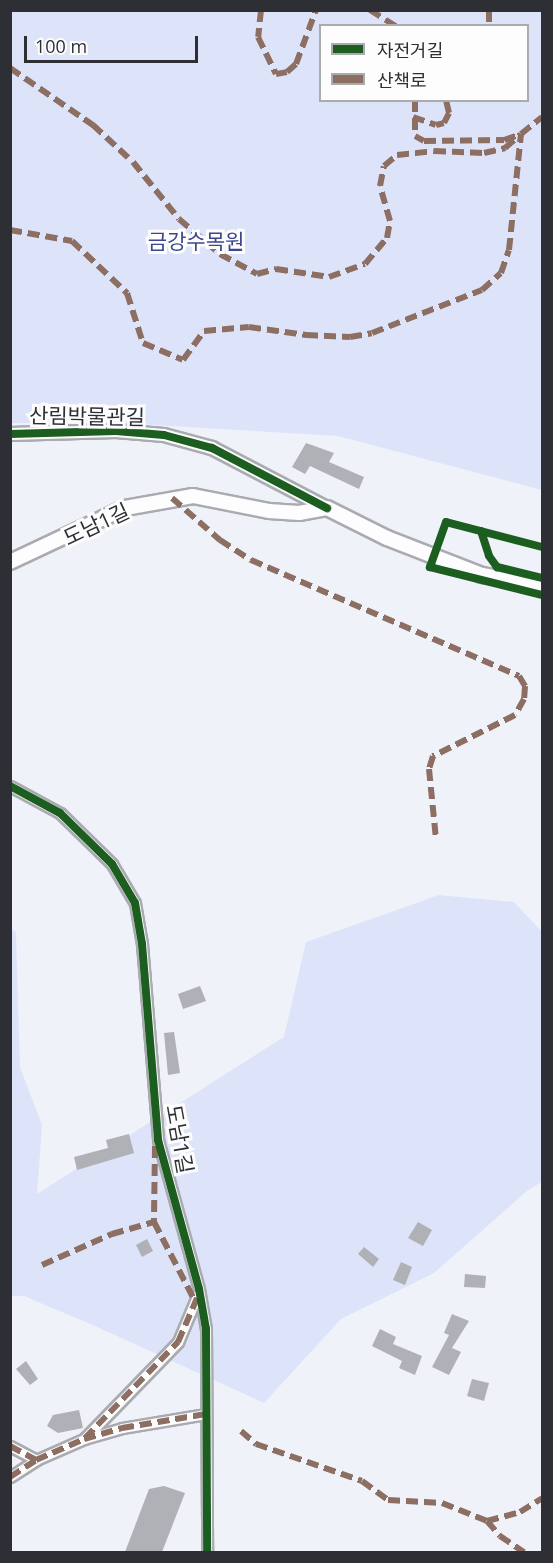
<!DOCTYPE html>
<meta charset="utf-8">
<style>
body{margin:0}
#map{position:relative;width:553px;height:1563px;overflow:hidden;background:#f0f2f9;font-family:"Open Sans","Noto Sans KR",sans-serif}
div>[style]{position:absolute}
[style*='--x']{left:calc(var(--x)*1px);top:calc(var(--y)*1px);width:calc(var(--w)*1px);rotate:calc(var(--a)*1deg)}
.green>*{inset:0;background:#dde4fa}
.building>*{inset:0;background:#afb1b6}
.roads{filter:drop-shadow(2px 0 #aaabb1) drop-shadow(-2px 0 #aaabb1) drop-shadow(0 2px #aaabb1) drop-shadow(0 -2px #aaabb1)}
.minor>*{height:9px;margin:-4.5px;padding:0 4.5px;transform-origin:4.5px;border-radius:4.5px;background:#fdfdfe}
.tertiary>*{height:12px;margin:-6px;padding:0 6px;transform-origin:6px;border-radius:6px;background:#fdfdfe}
.secondary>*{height:14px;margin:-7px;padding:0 7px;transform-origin:7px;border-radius:7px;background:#fdfdfe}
.quiet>*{height:6px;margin-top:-3px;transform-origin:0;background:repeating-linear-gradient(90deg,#8d6e63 0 12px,transparent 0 18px)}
.cycleway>*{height:8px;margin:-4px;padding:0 4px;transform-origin:4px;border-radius:4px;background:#1b5e20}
span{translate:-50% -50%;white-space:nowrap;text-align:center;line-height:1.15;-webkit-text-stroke:6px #fdfdfd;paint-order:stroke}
.park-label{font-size:21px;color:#3d488c}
.street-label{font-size:21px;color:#2e2f34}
.frame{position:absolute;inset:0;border:12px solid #2e2f34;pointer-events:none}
.legend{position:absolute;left:319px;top:24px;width:210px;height:78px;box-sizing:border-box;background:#fdfdfd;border:2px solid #aaabad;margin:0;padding:8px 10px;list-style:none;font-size:18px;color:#2e2f34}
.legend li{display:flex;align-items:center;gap:12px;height:30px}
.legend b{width:30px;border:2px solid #aaabad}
.scale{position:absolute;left:24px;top:36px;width:174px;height:27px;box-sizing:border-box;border:3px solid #2e2f34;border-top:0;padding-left:8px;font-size:18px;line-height:21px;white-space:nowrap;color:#2e2f34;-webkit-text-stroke:4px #fdfdfd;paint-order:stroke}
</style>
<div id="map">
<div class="green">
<div style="clip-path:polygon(evenodd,11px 10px,542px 11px,542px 490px,338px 436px,120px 423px,11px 423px,11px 10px,320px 26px,528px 26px,528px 100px,320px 100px,320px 26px)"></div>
<div style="clip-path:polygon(439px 895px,514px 902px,542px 932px,542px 1182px,528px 1190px,434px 1273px,341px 1319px,264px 1403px,95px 1326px,24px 1296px,11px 1296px,10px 928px,16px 932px,20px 1067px,42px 1125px,37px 1194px,284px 1037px,306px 942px)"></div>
</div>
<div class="building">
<div style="clip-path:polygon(306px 443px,334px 453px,329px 462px,364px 477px,359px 489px,310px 466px,305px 474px,292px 467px)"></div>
<div style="clip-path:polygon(200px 986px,206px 1001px,183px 1009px,178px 994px)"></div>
<div style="clip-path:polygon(174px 1032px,180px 1073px,168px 1075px,164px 1033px)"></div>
<div style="clip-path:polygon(129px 1134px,134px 1153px,77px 1170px,74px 1157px,108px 1148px,106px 1140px)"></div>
<div style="clip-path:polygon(418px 1222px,432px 1230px,423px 1246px,408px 1238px)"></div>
<div style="clip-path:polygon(147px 1239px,153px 1251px,142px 1257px,136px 1245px)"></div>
<div style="clip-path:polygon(364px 1247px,379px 1259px,373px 1267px,358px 1254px)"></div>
<div style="clip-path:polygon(401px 1262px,412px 1267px,405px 1285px,393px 1280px)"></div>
<div style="clip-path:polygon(465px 1274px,486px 1276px,485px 1288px,464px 1287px)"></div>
<div style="clip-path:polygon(452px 1314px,469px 1321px,452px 1348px,461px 1352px,449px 1375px,432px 1367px,449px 1335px,444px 1333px)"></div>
<div style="clip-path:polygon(380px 1329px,396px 1337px,393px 1344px,422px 1356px,415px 1375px,399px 1368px,402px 1361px,372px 1346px)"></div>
<div style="clip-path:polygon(26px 1361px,38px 1379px,30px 1385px,16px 1369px)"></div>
<div style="clip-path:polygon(472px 1379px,489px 1383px,484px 1401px,467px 1396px)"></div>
<div style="clip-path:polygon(79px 1410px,83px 1428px,58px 1433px,47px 1426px,53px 1415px)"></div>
<div style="clip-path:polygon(164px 1486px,185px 1493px,162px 1552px,125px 1552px,149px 1489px)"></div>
</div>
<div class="roads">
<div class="minor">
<div style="--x:10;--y:786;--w:57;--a:28.4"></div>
<div style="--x:60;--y:813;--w:73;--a:44.4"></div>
<div style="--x:112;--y:864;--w:45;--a:59.5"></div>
<div style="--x:135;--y:903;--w:42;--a:80.3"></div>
<div style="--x:142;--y:944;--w:197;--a:85.3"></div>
<div style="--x:158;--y:1140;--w:155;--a:74.6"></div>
<div style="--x:199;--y:1289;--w:41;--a:80.1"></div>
<div style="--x:206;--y:1329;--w:223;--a:89.7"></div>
<div style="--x:84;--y:1439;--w:135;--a:-45.9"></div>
<div style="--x:178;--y:1342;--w:52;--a:-67.4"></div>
<div style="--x:10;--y:1446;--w:30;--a:28"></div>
<div style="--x:10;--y:1477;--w:31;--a:-33"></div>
<div style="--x:36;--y:1460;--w:52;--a:-23.6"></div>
<div style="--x:84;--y:1439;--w:40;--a:-16"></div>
<div style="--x:122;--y:1428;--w:85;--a:-9.5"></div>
</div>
<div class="tertiary">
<div style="--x:10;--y:434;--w:106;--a:-1.6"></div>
<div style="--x:116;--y:431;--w:48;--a:4.8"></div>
<div style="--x:164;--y:435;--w:50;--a:15.2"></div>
<div style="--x:212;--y:448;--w:130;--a:27.6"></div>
</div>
<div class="secondary">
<div style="--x:10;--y:562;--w:127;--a:-25.2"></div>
<div style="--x:125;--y:508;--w:69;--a:-10"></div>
<div style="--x:193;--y:496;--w:77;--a:11.2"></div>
<div style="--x:269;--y:511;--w:30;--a:4"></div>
<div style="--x:299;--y:513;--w:28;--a:-10"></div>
<div style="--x:327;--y:508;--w:67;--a:26.6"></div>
<div style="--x:387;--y:538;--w:102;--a:21.3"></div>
<div style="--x:482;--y:575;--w:61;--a:9.5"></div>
</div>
</div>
<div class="quiet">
<div style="--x:261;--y:10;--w:27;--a:96"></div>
<div style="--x:258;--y:37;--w:41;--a:64.1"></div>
<div style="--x:276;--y:74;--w:11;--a:-10"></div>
<div style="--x:287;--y:72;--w:12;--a:-42"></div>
<div style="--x:296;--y:64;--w:58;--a:-69.7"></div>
<div style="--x:370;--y:10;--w:31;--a:32"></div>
<div style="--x:489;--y:10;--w:16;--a:90"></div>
<div style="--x:10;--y:68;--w:101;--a:34.5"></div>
<div style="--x:93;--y:125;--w:54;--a:42.8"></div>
<div style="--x:133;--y:162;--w:73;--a:51.1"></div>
<div style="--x:179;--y:219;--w:54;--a:40.5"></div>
<div style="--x:220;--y:254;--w:42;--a:28.4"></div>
<div style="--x:257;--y:274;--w:20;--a:-15"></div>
<div style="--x:276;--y:269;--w:54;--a:8.6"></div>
<div style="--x:329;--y:277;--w:38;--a:-20"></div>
<div style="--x:365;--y:264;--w:34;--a:-50"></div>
<div style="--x:387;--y:238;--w:17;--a:-80"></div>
<div style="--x:390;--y:221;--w:36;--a:-106"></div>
<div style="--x:380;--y:186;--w:20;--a:-79"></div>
<div style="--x:384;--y:166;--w:17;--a:-40"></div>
<div style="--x:397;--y:155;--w:37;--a:-6"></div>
<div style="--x:434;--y:151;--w:50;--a:2.3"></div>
<div style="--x:484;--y:153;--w:22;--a:-13"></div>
<div style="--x:505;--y:148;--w:21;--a:-41"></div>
<div style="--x:415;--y:100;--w:36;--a:90"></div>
<div style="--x:415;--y:136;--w:10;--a:29"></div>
<div style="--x:424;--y:141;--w:80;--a:-0.7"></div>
<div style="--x:504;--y:140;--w:18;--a:-19"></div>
<div style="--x:521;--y:134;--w:27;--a:-39"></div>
<div style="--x:413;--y:117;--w:24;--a:19"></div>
<div style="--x:436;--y:125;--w:8;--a:-14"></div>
<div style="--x:444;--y:123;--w:11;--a:-63"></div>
<div style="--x:449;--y:113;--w:13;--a:-103"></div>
<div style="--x:10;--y:230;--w:63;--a:10.1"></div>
<div style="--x:72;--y:241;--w:76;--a:43.4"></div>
<div style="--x:127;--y:293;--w:52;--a:72.3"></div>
<div style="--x:143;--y:343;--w:43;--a:23"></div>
<div style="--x:183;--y:360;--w:36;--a:-54"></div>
<div style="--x:204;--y:331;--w:45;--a:-5.1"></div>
<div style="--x:249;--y:327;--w:58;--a:8"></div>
<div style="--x:306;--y:335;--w:44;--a:2.6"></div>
<div style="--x:350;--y:337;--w:22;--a:-10"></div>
<div style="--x:372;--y:333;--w:118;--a:-21.4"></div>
<div style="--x:482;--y:290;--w:25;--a:-42"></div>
<div style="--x:501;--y:273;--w:24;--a:-71"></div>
<div style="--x:509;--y:250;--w:117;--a:-84.1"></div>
<div style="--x:172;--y:498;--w:64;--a:41.2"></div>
<div style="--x:220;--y:540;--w:37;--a:33"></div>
<div style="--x:251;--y:560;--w:292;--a:23.4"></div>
<div style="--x:519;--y:676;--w:12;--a:59"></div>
<div style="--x:525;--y:686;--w:13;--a:94"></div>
<div style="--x:524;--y:699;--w:18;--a:119"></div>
<div style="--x:515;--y:715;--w:92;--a:153.4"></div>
<div style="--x:433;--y:756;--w:14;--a:107"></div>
<div style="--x:429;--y:769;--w:70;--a:84.3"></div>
<div style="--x:155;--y:1146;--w:76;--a:90.8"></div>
<div style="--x:154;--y:1222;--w:91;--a:62.6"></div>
<div style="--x:42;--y:1265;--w:77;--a:-23.9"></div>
<div style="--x:112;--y:1234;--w:44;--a:-15.9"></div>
<div style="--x:241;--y:1431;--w:20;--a:41"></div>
<div style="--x:256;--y:1444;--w:112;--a:19.2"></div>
<div style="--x:362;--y:1481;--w:32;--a:36"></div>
<div style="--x:388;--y:1500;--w:54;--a:3.2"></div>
<div style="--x:442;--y:1503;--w:48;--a:21.8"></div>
<div style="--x:487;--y:1521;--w:34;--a:-15"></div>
<div style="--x:520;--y:1512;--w:26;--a:-32"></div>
<div style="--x:85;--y:1438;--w:134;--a:-45.9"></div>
<div style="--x:178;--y:1342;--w:48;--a:-66.6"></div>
<div style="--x:10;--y:1446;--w:30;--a:28"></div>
<div style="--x:10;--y:1477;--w:31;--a:-33"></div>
<div style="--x:36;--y:1460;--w:52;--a:-23.6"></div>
<div style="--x:84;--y:1439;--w:40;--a:-16"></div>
<div style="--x:122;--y:1428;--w:85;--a:-9.5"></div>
<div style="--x:487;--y:1521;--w:20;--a:49"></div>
<div style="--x:500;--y:1536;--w:29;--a:34"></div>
</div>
<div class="cycleway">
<div style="--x:10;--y:434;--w:106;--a:-1.6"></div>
<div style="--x:116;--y:431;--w:48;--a:4.8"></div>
<div style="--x:164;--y:435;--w:50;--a:15.2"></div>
<div style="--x:212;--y:448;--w:130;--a:27.6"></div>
<div style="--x:481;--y:531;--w:26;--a:72"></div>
<div style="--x:489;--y:556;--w:14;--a:54"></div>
<div style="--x:497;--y:567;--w:46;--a:13.7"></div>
<div style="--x:542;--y:547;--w:99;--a:-165.4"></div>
<div style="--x:446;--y:522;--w:48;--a:109.6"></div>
<div style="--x:430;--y:567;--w:115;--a:14"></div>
<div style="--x:10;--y:786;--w:57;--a:28.4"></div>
<div style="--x:60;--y:813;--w:73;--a:44.4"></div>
<div style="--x:112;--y:864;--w:45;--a:59.5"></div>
<div style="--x:135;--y:903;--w:42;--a:80.3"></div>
<div style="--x:142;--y:944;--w:197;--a:85.3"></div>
<div style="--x:158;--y:1140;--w:155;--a:74.6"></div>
<div style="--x:199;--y:1289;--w:41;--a:80.1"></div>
<div style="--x:206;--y:1329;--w:223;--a:89.7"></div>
</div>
<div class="park-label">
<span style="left:196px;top:241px">금강수목원</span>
</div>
<div class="street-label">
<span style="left:87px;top:416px;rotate:1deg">산림박물관길</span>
<span style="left:96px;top:524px;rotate:-25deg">도남1길</span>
<span style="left:180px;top:1139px;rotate:80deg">도남1길</span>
</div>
<div class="frame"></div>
<ul class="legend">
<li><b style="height:8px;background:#1b5e20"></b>자전거길</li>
<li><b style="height:8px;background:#8d6e63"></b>산책로</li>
</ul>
<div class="scale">100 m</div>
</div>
